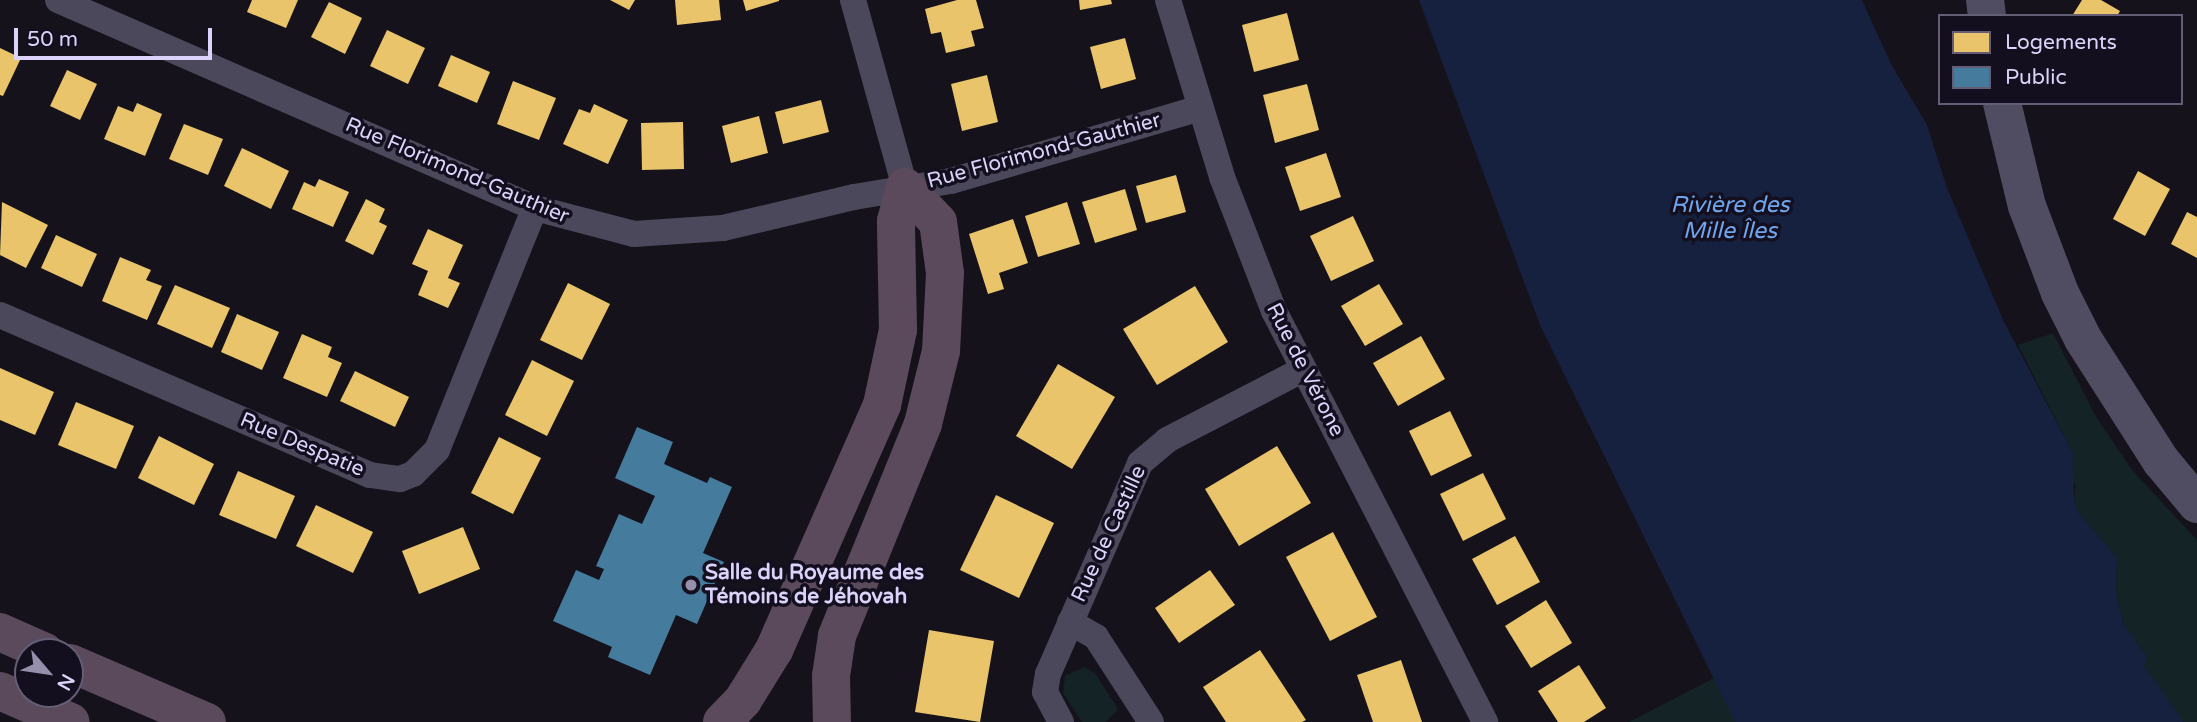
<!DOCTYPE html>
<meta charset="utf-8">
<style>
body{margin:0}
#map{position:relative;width:2197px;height:722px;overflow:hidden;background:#15121c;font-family:"Varela Round",sans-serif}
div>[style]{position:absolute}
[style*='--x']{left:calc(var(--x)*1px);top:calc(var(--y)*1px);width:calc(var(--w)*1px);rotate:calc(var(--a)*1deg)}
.green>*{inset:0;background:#132326}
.water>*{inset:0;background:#15213f}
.homes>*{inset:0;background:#e9c46a}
.public>*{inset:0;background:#457b9d}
.minor>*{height:26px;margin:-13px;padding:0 13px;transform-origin:13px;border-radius:13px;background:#4b485b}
.secondary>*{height:38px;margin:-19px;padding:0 19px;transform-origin:19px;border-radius:19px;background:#504c62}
.motorway>*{height:38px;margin:-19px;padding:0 19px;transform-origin:19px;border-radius:19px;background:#5b4a5b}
.dots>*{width:19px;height:19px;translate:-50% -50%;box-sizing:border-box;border:4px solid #140f1f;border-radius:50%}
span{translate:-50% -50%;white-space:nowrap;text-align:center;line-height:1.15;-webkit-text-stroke:7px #140f1f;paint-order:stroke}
.street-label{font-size:21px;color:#dbd3f9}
.poi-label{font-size:21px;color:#dbd3f9;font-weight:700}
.left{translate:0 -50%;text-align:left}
.water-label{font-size:23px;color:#6ea5ec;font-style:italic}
.legend{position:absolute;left:1938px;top:14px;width:245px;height:91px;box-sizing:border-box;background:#140f1f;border:2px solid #645d76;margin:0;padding:9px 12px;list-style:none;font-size:21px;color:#dbd3f9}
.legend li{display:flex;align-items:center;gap:14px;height:35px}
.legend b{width:35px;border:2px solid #645d76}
.north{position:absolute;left:14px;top:638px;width:70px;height:70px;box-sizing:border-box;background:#140f1f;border:2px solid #645d76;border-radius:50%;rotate:119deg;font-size:19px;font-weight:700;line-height:28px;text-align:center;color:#dbd3f9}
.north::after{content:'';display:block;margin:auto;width:24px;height:32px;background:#968fac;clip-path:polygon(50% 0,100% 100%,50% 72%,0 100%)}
.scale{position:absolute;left:14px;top:28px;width:198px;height:32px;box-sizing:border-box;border:4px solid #dbd3f9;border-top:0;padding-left:9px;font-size:21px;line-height:24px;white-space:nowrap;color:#dbd3f9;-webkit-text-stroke:5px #140f1f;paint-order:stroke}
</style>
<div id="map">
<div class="green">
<div style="clip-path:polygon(2053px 333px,2095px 415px,2132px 470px,2197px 540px,2197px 722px,2184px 722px,2173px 711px,2143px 666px,2147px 657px,2123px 623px,2116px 592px,2117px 558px,2078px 512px,2074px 498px,2076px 485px,2071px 479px,2073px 453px,2018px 345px)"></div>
<div style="clip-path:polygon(1084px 667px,1095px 673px,1118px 709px,1106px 722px,1082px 722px,1063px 693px,1065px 676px)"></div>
<div style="clip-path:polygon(1716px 677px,1735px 722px,1629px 722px)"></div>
</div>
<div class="water">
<div style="clip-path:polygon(1419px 0,1862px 0,1891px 64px,1927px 125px,1947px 188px,2004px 322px,2073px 453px,2074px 498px,2078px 512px,2117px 558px,2116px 592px,2123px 623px,2147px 657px,2144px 666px,2184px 722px,1735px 722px,1540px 325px)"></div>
</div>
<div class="homes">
<div style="clip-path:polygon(252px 0,298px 0,286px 28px,247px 12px)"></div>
<div style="clip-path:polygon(610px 0,635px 0,629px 10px)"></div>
<div style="clip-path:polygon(675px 0,719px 0,721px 20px,677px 25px)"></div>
<div style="clip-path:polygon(743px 0,779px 0,779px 1px,746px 11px)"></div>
<div style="clip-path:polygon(957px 0,976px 0,984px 28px,971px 31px,975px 46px,946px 53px,941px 32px,931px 34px,925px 9px)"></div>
<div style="clip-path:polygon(1079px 0,1111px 0,1112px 4px,1080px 10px)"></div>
<div style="clip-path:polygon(2082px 0,2101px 0,2120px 11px,2117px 16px,2072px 16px)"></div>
<div style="clip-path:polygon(329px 2px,362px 18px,345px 54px,311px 37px)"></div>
<div style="clip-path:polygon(1287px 13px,1299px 60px,1254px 72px,1242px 25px)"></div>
<div style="clip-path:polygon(387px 30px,425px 48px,408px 84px,370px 66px)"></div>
<div style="clip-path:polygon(1125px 38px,1136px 79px,1101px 89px,1090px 47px)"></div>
<div style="clip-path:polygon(0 48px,21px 58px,3px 96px,0 95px)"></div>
<div style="clip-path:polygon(451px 55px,490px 72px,477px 103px,438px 86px)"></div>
<div style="clip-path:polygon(67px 70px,97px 84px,80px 120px,50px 106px)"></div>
<div style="clip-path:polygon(987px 75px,998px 122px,962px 131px,951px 84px)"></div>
<div style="clip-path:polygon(513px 81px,556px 98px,539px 140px,497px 124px)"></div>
<div style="clip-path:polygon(1307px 84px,1319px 130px,1275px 143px,1263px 95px)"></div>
<div style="clip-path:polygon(821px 100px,829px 132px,783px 144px,775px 112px)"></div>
<div style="clip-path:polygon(137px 103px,162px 114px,145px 156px,104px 139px,118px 106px,133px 112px)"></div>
<div style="clip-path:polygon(594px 104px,628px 120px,608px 164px,563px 144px,579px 109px,590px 113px)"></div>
<div style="clip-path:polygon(759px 116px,768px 153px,731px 163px,722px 126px)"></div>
<div style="clip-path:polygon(683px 122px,684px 169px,642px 170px,641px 123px)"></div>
<div style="clip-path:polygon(184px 124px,223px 139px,208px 175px,169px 159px)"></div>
<div style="clip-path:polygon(242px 148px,289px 171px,271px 209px,224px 186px)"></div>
<div style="clip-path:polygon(1326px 153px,1341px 197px,1300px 211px,1285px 167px)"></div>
<div style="clip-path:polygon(2138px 171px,2170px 189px,2145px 236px,2113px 219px)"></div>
<div style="clip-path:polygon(1176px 175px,1186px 212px,1146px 223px,1136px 186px)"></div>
<div style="clip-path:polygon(319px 179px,349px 192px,333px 227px,292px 209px,304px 182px,315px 187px)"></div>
<div style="clip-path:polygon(1125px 189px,1137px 230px,1095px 243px,1082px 202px)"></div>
<div style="clip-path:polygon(366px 199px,385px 209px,379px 222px,387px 226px,373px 255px,345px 241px)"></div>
<div style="clip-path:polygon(2px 202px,48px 225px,26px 268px,0 255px)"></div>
<div style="clip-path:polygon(1067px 202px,1080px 244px,1038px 257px,1025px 216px)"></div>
<div style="clip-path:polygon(2187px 212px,2197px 217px,2197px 258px,2171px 244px)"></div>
<div style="clip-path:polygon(1353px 216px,1374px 261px,1331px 281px,1310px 236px)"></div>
<div style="clip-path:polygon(1013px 219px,1028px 263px,999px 273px,1004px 289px,988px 294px,969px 234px)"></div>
<div style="clip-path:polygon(428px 229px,463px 245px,448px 278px,460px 283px,448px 308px,418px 295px,428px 271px,412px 264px)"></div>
<div style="clip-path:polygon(56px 235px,97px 254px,82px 287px,41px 268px)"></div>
<div style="clip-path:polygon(120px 257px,151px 270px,146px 280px,162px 286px,147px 320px,102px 301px)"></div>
<div style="clip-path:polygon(568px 283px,610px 304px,582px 360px,540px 340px)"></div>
<div style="clip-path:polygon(1379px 284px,1403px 324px,1365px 346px,1341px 306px)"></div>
<div style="clip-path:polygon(175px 285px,230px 308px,212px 348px,157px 324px)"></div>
<div style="clip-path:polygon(1195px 286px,1228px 342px,1157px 385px,1123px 329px)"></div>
<div style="clip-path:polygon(237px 314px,279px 332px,262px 370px,221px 352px)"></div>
<div style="clip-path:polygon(302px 334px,332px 347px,328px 357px,342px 363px,327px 397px,283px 378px)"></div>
<div style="clip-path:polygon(1421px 336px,1445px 379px,1398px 406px,1373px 363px)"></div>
<div style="clip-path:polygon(532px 360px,574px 381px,547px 436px,505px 415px)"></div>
<div style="clip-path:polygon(1058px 364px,1115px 397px,1072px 469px,1016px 436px)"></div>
<div style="clip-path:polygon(0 368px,54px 392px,35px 435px,0 420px)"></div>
<div style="clip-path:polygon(355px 371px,409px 397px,395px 427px,340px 401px)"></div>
<div style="clip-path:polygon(76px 402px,134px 426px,116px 469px,58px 445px)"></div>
<div style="clip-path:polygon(1450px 411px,1472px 456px,1431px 476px,1409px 431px)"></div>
<div style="clip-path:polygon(159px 436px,214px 464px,194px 505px,138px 478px)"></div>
<div style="clip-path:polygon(499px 437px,541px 458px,513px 514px,471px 493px)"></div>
<div style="clip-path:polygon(1277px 446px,1311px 503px,1239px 546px,1205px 489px)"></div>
<div style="clip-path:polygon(238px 471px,295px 496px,276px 539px,219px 515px)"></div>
<div style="clip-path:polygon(1483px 473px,1506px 519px,1463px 541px,1440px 494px)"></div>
<div style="clip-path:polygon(996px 495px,1054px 523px,1019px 598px,960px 570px)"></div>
<div style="clip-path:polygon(316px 505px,373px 532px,353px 573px,296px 546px)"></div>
<div style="clip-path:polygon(463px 527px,480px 569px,419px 594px,402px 551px)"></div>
<div style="clip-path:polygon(1333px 532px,1377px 617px,1330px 641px,1286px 557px)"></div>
<div style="clip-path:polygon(1515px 536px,1540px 582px,1497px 605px,1472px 559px)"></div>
<div style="clip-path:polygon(1210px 570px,1235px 605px,1179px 643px,1155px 608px)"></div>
<div style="clip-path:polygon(1546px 600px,1572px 643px,1531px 668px,1505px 626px)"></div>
<div style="clip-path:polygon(929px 630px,994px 641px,980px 722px,915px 712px)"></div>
<div style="clip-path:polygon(1260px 650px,1306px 720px,1302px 722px,1226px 722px,1203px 687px)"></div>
<div style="clip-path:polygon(1401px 660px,1422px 722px,1373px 722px,1357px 675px)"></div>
<div style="clip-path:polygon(1579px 665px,1606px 708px,1584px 722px,1558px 722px,1538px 691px)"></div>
</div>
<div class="public">
<div style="clip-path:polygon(637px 427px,673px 442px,664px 464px,707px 483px,710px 477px,732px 487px,703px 553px,724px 562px,697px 624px,676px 615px,650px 675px,608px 657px,612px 647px,553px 621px,576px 570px,599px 580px,604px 569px,596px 566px,619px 514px,642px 524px,655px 496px,615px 478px)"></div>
</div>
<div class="minor">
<div style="--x:58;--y:0;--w:520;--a:23.56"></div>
<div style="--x:535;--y:208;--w:102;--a:14.7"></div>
<div style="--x:634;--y:234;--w:89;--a:-3.9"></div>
<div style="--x:723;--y:228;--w:135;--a:-13.3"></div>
<div style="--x:854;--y:197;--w:98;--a:-9.4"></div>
<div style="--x:951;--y:181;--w:259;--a:-16.3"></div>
<div style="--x:853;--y:0;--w:194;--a:74.5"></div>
<div style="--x:1168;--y:0;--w:185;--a:73"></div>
<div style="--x:1222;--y:177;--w:144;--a:68.8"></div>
<div style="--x:1274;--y:311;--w:462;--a:62.8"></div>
<div style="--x:0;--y:315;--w:403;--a:23.4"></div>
<div style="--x:370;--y:475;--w:30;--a:8"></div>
<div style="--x:400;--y:479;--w:14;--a:-21"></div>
<div style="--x:413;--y:474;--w:34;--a:-45"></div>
<div style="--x:437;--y:450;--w:261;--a:-68"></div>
<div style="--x:1070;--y:622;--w:30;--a:30"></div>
<div style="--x:1096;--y:637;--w:101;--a:57.1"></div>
<div style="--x:1061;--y:722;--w:34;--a:-118"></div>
<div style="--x:1045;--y:692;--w:18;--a:-81"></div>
<div style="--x:1048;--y:674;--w:230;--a:-66.4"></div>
<div style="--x:1140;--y:463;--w:35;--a:-40"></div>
<div style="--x:1167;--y:440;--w:152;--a:-27.4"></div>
</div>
<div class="secondary">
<div style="--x:1985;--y:0;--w:16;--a:83"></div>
<div style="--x:2002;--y:103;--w:106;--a:76.4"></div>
<div style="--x:2027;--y:206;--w:93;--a:69.2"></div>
<div style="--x:2060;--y:293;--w:51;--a:63.4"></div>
<div style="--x:2083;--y:339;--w:145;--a:57.4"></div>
<div style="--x:2161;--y:461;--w:56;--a:50.1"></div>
</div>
<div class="motorway">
<div style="--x:0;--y:632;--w:49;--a:24"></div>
<div style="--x:70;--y:663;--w:149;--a:23.3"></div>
<div style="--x:0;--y:691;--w:77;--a:23.6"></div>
<div style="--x:722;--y:722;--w:30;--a:-46"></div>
<div style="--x:743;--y:700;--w:59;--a:-58.2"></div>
<div style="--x:774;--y:650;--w:268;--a:-66.2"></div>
<div style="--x:882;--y:405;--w:77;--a:-78"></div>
<div style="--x:898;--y:330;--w:109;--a:-91.1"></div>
<div style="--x:896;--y:221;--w:35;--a:-75"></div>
<div style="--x:905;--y:187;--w:48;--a:46.7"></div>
<div style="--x:938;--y:222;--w:51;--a:82.2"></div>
<div style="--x:945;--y:273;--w:78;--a:92.9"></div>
<div style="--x:941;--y:351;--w:75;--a:103.9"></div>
<div style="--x:923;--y:424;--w:229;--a:112.1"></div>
<div style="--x:837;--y:636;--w:40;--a:98.5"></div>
<div style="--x:831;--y:676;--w:46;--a:88.8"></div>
</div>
<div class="dots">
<div style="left:691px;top:585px;background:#968fac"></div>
</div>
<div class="street-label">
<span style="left:1044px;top:151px;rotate:-15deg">Rue Florimond-Gauthier</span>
<span style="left:457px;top:171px;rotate:23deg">Rue Florimond-Gauthier</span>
<span style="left:1305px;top:370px;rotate:63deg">Rue de Vérone</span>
<span style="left:302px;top:445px;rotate:23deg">Rue Despatie</span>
<span style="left:1109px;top:534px;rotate:-65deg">Rue de Castille</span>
</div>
<div class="poi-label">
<span class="left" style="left:705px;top:585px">Salle du Royaume des<br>Témoins de Jéhovah</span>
</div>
<div class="water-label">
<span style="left:1730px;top:218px">Rivière des<br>Mille Îles</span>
</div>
<ul class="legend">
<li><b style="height:19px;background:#e9c46a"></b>Logements</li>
<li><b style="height:19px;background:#457b9d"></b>Public</li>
</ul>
<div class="north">N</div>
<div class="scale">50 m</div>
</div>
